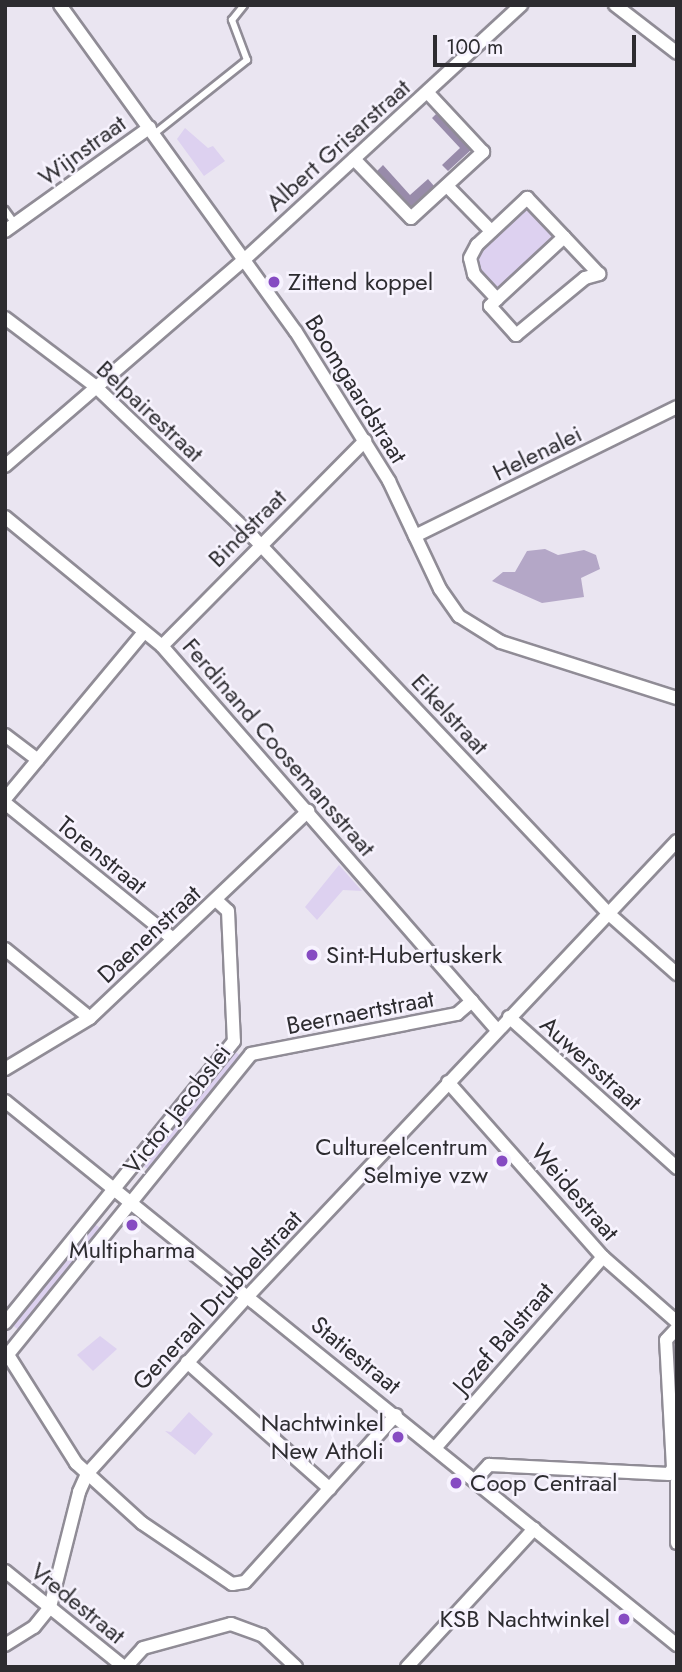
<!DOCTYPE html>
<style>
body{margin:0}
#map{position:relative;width:682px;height:1672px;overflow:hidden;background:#eae5f1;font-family:Jost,sans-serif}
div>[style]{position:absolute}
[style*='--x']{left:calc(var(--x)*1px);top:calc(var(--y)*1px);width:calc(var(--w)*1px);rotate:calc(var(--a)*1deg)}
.green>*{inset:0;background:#ddd1f0}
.forest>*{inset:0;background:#b4a7c7}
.water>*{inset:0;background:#988baa}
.roads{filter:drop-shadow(2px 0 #908c96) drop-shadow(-2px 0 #908c96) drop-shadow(0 2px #908c96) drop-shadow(0 -2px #908c96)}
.lane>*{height:6px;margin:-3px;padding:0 3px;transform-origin:3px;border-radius:3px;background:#fff}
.street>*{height:12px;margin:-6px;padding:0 6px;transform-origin:6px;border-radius:6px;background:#fff}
.dots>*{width:19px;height:19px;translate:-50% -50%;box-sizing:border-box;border:4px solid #f7f3fe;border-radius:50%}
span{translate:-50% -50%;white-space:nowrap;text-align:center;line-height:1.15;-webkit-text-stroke:5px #f7f3fe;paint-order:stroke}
.street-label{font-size:24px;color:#2d2c30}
.poi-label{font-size:24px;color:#2d2c30}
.left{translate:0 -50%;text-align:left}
.right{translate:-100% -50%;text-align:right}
.frame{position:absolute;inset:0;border:7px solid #2d2c30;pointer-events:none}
.scale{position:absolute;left:433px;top:35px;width:203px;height:32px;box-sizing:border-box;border:4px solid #2d2c30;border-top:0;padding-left:9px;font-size:21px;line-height:24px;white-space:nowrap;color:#2d2c30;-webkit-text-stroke:5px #f7f3fe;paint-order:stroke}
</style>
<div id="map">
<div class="green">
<div style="clip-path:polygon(185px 128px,208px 148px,213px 146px,225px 161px,204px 176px,177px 139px)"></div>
<div style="clip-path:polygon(526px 202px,559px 236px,499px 295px,481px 277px,476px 254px)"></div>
<div style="clip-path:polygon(339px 865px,362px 891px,343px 890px,317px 920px,305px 907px)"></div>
<div style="clip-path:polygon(233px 1050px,243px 1058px,150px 1171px,140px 1163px)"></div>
<div style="clip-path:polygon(93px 1223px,102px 1229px,20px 1331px,11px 1324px)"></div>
<div style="clip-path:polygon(100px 1336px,117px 1349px,93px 1371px,77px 1355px)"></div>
<div style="clip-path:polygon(189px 1412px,213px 1434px,195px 1455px,165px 1431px,171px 1432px)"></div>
</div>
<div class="forest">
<div style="clip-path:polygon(545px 549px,558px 555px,584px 550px,596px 555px,600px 569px,581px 578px,584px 597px,542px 603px,492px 581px,503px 572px,515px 572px,527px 551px)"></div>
</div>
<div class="water">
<div style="clip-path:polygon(438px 112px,472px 149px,448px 171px,442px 165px,460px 148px,432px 118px)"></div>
<div style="clip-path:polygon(383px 165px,410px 195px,428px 179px,434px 186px,411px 207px,377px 171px)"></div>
</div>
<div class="roads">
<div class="lane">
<div style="--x:154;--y:134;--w:119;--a:-38.5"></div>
<div style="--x:247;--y:60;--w:43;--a:-110.6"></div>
<div style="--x:232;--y:20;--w:19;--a:-51"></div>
<div style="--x:5;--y:210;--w:17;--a:54"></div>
</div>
<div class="street">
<div style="--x:60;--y:5;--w:403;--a:54.2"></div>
<div style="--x:296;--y:332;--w:176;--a:58"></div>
<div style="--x:389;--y:481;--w:119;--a:64.7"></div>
<div style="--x:440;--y:589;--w:33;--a:55"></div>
<div style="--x:459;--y:616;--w:49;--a:31.8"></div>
<div style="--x:501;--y:642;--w:185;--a:17.7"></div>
<div style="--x:615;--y:5;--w:78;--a:37.7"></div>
<div style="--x:354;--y:159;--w:82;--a:46"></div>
<div style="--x:411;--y:218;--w:98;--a:-42.5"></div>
<div style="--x:483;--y:152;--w:82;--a:-133"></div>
<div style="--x:447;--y:186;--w:63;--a:45.6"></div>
<div style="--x:527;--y:198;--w:54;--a:46.5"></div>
<div style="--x:564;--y:237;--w:91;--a:137.2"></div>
<div style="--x:497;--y:299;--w:34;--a:-133"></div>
<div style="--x:474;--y:274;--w:16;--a:-104"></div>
<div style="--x:470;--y:258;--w:15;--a:-62"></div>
<div style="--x:477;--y:245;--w:69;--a:-43.2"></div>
<div style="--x:5;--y:231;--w:178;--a:-35.6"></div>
<div style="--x:497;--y:299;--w:10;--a:135"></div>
<div style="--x:490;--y:306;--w:39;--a:48"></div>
<div style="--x:516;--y:335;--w:89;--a:-39.6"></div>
<div style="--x:585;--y:278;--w:15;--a:-16"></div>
<div style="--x:599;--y:274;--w:51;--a:-133.4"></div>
<div style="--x:5;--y:318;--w:113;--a:37.1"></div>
<div style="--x:95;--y:386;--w:219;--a:43.7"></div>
<div style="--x:253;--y:537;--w:519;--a:46.64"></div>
<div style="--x:609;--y:914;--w:91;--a:41.4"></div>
<div style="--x:5;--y:466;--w:318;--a:-40.8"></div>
<div style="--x:246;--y:258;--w:374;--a:-42.6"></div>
<div style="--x:5;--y:517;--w:203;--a:39.4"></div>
<div style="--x:162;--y:646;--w:510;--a:48.9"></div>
<div style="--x:415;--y:536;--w:292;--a:-26.2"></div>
<div style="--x:162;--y:646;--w:289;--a:-45.3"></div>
<div style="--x:5;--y:735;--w:41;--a:37.1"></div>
<div style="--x:5;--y:799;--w:217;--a:-50.2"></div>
<div style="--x:5;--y:803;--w:216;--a:39"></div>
<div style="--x:216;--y:900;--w:16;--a:43"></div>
<div style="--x:228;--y:911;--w:130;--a:87.4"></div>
<div style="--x:5;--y:949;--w:109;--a:39.1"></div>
<div style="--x:509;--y:1017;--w:226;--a:41.9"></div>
<div style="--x:251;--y:1054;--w:210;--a:-11"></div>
<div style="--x:457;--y:1014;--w:20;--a:-41"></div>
<div style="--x:5;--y:1069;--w:99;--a:-31"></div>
<div style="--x:90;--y:1018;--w:301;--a:-43.5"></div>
<div style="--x:448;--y:1082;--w:234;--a:48.5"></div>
<div style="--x:603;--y:1257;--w:98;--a:41.3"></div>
<div style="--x:5;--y:1101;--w:865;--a:38.99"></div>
<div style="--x:5;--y:1323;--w:363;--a:-50.9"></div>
<div style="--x:8;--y:1355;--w:128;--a:57.8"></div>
<div style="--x:76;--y:1463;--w:89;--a:42.3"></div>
<div style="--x:142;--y:1523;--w:109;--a:34.1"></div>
<div style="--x:232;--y:1584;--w:13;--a:-9"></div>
<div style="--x:245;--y:1582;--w:225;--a:-47.9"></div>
<div style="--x:5;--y:1358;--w:391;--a:-51"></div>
<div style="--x:187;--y:1362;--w:191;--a:41.6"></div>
<div style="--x:436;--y:1447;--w:253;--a:-48.7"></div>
<div style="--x:475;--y:1480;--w:21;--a:-47"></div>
<div style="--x:489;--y:1465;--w:180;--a:2.9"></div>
<div style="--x:669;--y:1474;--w:7;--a:-56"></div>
<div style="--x:673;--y:1468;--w:128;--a:-93.1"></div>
<div style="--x:666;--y:1340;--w:16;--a:-47"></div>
<div style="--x:677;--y:1481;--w:62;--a:90"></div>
<div style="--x:5;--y:1571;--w:153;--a:38.9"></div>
<div style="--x:5;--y:1645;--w:34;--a:-32"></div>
<div style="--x:34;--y:1627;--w:26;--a:-51"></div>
<div style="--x:50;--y:1607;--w:119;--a:-75.8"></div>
<div style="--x:79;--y:1492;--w:20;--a:-66"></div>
<div style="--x:87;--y:1474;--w:241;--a:-47.9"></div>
<div style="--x:249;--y:1295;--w:624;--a:-46.69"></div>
<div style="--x:126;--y:1667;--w:25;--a:-48"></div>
<div style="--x:143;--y:1648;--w:91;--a:-15.3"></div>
<div style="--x:231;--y:1624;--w:33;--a:20"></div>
<div style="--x:262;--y:1635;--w:47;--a:43.3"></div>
<div style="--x:407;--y:1667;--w:188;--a:-47.4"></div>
</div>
</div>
<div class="dots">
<div style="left:274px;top:282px;background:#864bc2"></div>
<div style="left:312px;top:955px;background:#864bc2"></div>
<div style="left:502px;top:1161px;background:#864bc2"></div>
<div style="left:132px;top:1225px;background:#864bc2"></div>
<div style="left:398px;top:1437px;background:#864bc2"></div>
<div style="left:456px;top:1483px;background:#864bc2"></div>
<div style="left:624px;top:1619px;background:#864bc2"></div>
</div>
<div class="street-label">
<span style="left:338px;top:145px;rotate:-42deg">Albert Grisarstraat</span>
<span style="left:82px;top:150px;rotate:-36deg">Wijnstraat</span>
<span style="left:356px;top:389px;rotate:58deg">Boomgaardstraat</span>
<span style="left:150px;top:411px;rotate:43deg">Belpairestraat</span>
<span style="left:537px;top:453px;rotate:-26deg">Helenalei</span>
<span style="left:247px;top:528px;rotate:-45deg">Bindstraat</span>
<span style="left:450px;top:714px;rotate:47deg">Eikelstraat</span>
<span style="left:279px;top:747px;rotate:49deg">Ferdinand Coosemansstraat</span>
<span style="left:102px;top:855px;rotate:39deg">Torenstraat</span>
<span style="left:149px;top:934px;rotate:-43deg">Daenenstraat</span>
<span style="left:360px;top:1012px;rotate:-11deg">Beernaertstraat</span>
<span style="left:591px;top:1063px;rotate:42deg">Auwersstraat</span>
<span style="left:177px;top:1109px;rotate:-52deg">Victor Jacobslei</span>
<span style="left:575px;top:1192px;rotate:49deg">Weidestraat</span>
<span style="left:217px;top:1300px;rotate:-47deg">Generaal Drubbelstraat</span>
<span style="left:503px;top:1338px;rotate:-49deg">Jozef Balstraat</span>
<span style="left:356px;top:1355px;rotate:39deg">Statiestraat</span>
<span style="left:78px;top:1603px;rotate:39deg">Vredestraat</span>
</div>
<div class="poi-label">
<span class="left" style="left:288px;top:282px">Zittend koppel</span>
<span class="left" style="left:326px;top:955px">Sint-Hubertuskerk</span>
<span class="right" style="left:488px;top:1161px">Cultureelcentrum<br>Selmiye vzw</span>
<span style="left:132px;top:1250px">Multipharma</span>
<span class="right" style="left:384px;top:1437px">Nachtwinkel<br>New Atholi</span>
<span class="left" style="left:470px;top:1483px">Coop Centraal</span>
<span class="right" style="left:610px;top:1619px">KSB Nachtwinkel</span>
</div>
<div class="frame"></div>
<div class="scale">100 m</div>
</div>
